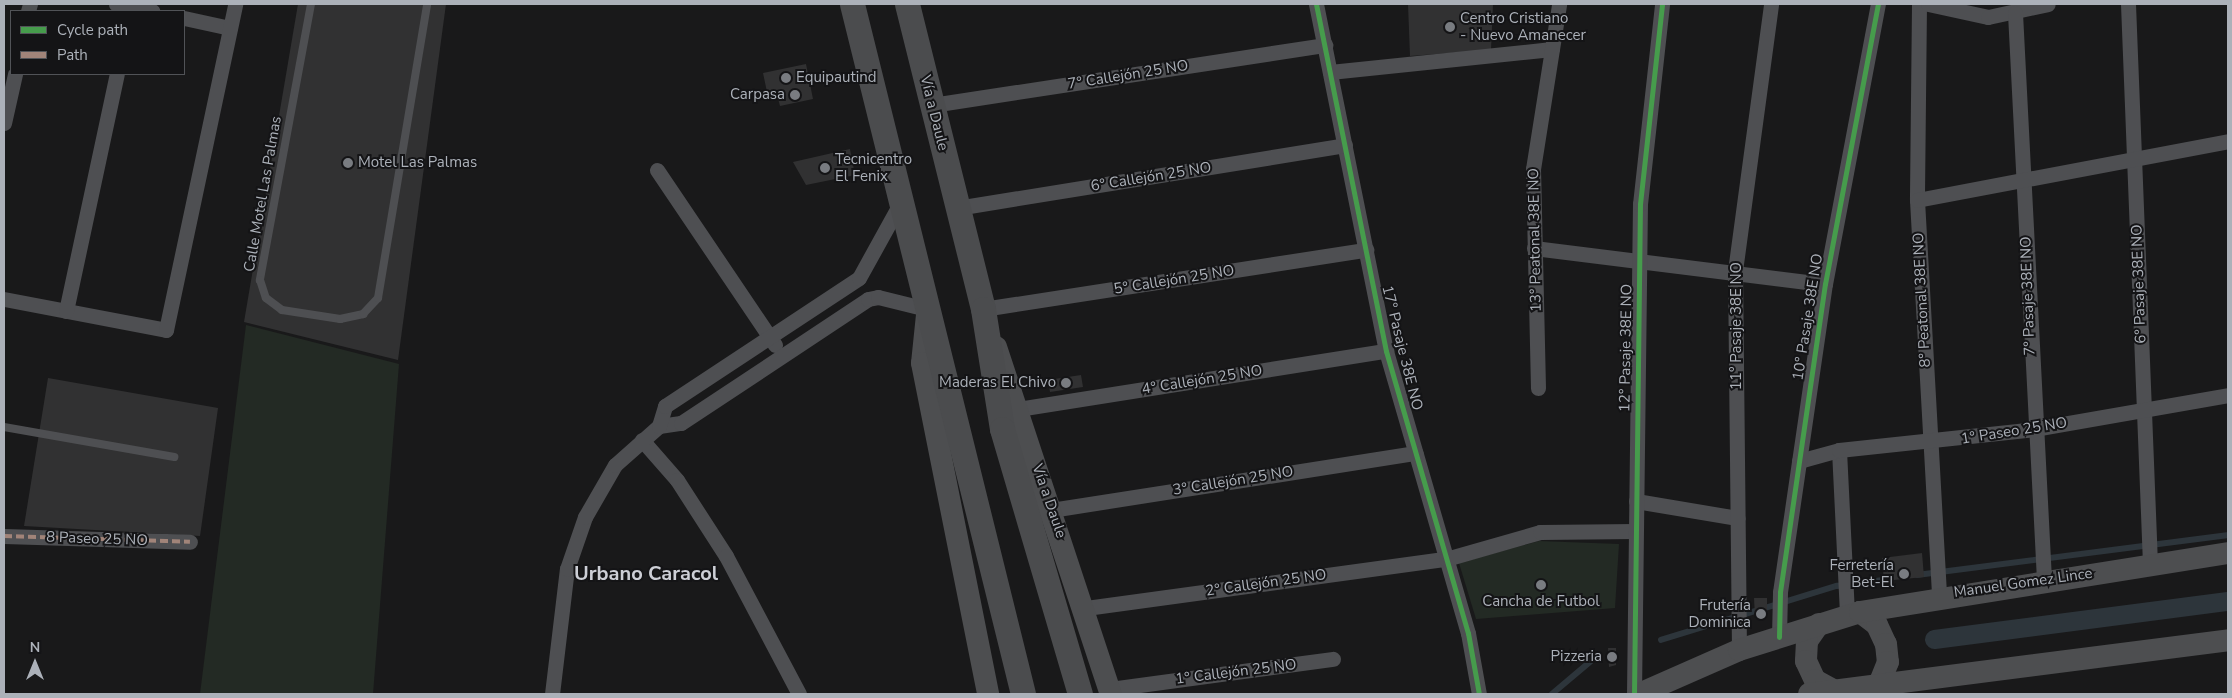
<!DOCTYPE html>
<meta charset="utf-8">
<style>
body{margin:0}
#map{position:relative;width:2232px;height:698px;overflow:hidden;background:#19191a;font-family:"Nunito Sans",sans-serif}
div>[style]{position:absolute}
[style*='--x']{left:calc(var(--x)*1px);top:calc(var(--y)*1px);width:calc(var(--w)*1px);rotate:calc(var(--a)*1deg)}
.green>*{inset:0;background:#232a24}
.stream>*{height:5.5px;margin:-2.75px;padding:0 2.75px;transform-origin:2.75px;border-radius:2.75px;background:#2d353b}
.canal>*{height:19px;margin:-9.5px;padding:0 9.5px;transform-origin:9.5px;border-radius:9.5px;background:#2d353b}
.building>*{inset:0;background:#313132}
.service>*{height:8px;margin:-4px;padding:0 4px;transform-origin:4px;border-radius:4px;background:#4e4f52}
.minor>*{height:15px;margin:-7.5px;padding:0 7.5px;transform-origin:7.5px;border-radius:7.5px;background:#4e4f52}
.secondary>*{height:22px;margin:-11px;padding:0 11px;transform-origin:11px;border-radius:11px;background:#4d4e50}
.primary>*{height:25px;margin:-12.5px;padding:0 12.5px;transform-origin:12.5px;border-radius:12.5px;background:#4b4c4e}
.quiet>*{height:4px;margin-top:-2px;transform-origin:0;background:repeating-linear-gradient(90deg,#a18479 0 8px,transparent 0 12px)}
.cycleway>*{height:5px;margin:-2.5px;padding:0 2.5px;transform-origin:2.5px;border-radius:2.5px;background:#469c4c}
.dots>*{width:14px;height:14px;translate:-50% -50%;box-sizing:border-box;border:2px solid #141416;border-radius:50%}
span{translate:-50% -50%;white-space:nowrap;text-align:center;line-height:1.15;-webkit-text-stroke:4px #141416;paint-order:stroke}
.poi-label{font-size:15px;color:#acb1b9}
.left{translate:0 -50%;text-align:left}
.right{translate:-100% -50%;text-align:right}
.street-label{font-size:15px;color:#acb1b9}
.district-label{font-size:20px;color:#cdcfd6;font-weight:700}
.frame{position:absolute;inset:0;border:5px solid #acb1b9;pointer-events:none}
.legend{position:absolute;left:10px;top:10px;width:175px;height:65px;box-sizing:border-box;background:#141416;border:1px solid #515357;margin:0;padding:6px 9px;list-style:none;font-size:15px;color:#acb1b9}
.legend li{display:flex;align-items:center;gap:10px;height:25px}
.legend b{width:25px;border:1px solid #515357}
.north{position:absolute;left:10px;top:638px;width:50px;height:50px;-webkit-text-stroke:4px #141416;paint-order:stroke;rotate:0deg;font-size:14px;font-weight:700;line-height:20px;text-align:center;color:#acb1b9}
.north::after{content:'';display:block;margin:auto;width:18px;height:22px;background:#acb1b9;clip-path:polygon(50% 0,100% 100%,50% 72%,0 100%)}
</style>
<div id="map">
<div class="green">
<div style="clip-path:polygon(246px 325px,399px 364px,373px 694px,200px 694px)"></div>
<div style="clip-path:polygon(1539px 541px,1619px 544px,1615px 608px,1476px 619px,1459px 563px)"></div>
</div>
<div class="stream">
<div style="--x:1917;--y:575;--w:314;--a:-7.3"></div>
<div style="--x:1661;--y:640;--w:184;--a:-17.1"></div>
<div style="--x:1837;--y:586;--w:54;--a:-7.4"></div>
<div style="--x:1552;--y:694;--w:50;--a:-40.1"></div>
</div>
<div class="canal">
<div style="--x:1934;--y:639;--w:296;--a:-7.4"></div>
</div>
<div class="building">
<div style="clip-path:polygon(298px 4px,446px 4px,398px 360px,244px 322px)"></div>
<div style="clip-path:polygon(1408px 4px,1493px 4px,1491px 50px,1410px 56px)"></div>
<div style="clip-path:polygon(806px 64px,813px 99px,780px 106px,776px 91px,767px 92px,763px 73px)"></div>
<div style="clip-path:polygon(850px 149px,855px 175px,806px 185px,793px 162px)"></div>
<div style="clip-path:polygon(1081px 375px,1083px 387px,1050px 392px,1048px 380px)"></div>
<div style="clip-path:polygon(48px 378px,218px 408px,200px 536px,24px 526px)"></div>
<div style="clip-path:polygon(1922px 553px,1924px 577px,1884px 581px,1882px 558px)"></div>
<div style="clip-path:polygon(1754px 598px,1767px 598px,1767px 617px,1755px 617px)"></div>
<div style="clip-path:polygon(1608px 648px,1616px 648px,1616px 665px,1609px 667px)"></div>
</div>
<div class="service">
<div style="--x:311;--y:4;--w:281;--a:100.5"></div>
<div style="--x:260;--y:280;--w:19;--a:72"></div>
<div style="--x:266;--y:298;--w:20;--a:37"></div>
<div style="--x:282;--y:310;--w:59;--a:8.8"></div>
<div style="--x:340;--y:319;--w:24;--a:-12"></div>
<div style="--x:363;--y:314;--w:22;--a:-47"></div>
<div style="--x:378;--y:298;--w:298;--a:-80.5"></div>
<div style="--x:4;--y:427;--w:173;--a:10"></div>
</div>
<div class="minor">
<div style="--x:116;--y:4;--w:37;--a:11"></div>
<div style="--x:1316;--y:4;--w:354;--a:78.6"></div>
<div style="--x:1386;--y:351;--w:294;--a:73.8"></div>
<div style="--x:1468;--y:633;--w:62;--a:79.8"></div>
<div style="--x:1919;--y:4;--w:196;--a:90.6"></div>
<div style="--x:1917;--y:200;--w:396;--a:86.8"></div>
<div style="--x:1928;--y:4;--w:61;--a:12.2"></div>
<div style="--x:1988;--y:17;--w:61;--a:-12.2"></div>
<div style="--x:2128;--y:4;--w:560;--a:87.75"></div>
<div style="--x:28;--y:11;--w:7;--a:-74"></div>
<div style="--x:2015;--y:13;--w:568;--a:87.07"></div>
<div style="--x:184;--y:18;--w:47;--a:12.3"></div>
<div style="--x:1330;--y:72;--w:223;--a:-5.9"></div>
<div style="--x:932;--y:105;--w:398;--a:-8.7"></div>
<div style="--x:4;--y:123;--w:50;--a:-77.3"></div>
<div style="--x:657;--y:170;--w:211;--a:56"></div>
<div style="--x:1917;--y:200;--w:317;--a:-10.7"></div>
<div style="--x:957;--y:208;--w:393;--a:-9.2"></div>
<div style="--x:1534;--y:248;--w:293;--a:7.1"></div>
<div style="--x:4;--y:299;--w:165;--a:10.8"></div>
<div style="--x:166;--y:330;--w:333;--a:-78"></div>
<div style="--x:983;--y:309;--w:388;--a:-8.8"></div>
<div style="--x:66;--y:311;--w:242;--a:-77.9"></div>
<div style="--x:1538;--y:388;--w:219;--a:-91.3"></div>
<div style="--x:1533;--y:169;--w:167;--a:-81"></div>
<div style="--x:1018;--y:409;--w:373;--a:-9"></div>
<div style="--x:659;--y:426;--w:22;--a:-8"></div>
<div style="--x:681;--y:423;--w:224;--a:-33.5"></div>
<div style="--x:868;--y:299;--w:10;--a:-11"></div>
<div style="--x:878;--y:297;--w:50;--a:13.8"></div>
<div style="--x:642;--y:440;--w:53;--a:48.8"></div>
<div style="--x:677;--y:480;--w:90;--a:57.2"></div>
<div style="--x:726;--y:556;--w:156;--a:62.1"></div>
<div style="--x:1839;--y:450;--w:166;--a:87.2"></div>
<div style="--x:1799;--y:461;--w:41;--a:-15.4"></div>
<div style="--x:1839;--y:450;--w:196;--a:-6.1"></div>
<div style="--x:2034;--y:429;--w:197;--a:-9.9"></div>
<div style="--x:1636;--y:501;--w:103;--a:9.5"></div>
<div style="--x:1051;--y:510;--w:369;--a:-8.9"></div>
<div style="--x:4;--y:536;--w:186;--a:1.8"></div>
<div style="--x:1086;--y:608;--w:363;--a:-7.8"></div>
<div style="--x:1446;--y:559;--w:98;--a:-16"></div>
<div style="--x:1540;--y:532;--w:95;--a:-0.6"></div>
<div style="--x:1779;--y:637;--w:45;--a:-88.7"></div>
<div style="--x:1780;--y:592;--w:311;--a:-81.7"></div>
<div style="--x:1825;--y:284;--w:285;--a:-79.3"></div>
<div style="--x:1739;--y:650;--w:379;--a:-90.6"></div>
<div style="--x:1735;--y:271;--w:269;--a:-82.3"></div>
<div style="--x:1110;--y:689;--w:225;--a:-7.7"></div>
<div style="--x:552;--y:694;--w:126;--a:-83.2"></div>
<div style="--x:567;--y:569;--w:55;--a:-70.9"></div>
<div style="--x:585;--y:517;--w:60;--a:-60"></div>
<div style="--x:615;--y:465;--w:59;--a:-41.6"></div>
<div style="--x:659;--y:426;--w:21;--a:-73"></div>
<div style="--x:665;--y:406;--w:232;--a:-33.4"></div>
<div style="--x:859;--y:278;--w:87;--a:-61.1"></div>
<div style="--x:1634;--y:694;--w:490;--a:-89.3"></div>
<div style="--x:1640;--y:204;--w:201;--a:-83.7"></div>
</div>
<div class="secondary">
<div style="--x:927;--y:315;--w:48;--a:95.9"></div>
<div style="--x:922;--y:363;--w:338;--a:78.7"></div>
<div style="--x:996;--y:347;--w:366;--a:71.7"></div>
<div style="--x:1860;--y:612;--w:21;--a:37"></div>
<div style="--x:1877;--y:625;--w:21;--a:65"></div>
<div style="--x:1886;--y:644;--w:18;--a:84"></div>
<div style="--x:1888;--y:662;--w:24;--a:112"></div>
<div style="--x:1819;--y:624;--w:21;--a:125"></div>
<div style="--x:1807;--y:641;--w:20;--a:93"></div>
<div style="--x:1806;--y:661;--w:21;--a:65"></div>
<div style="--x:1815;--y:680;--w:21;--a:29"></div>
<div style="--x:1639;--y:694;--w:109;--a:-23.7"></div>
<div style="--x:1739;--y:650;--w:127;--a:-17.4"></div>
<div style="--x:1860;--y:612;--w:373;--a:-9.1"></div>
<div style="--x:1809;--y:694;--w:422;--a:-7.3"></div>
</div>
<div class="primary">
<div style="--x:852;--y:4;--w:711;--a:76.08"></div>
<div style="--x:907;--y:4;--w:314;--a:76"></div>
<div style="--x:983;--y:309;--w:121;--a:81"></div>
<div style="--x:1002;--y:429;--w:276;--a:73.6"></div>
</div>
<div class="quiet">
<div style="--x:4;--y:536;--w:186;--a:1.8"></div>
</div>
<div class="cycleway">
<div style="--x:1316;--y:4;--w:354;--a:78.6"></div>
<div style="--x:1386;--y:351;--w:294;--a:73.8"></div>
<div style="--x:1468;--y:633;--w:62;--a:79.8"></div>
<div style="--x:1779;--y:637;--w:45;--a:-88.7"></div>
<div style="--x:1780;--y:592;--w:311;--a:-81.7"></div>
<div style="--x:1825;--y:284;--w:285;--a:-79.3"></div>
<div style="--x:1634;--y:694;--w:490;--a:-89.3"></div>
<div style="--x:1640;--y:204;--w:201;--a:-83.7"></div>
</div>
<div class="dots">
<div style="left:1450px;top:27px;background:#797c81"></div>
<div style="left:786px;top:78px;background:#797c81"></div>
<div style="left:795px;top:95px;background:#797c81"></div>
<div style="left:348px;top:163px;background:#797c81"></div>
<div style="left:825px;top:168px;background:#797c81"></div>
<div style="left:1066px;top:383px;background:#797c81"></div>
<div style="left:1904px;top:574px;background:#797c81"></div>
<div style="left:1541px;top:585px;background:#797c81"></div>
<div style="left:1761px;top:614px;background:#797c81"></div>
<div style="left:1612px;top:657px;background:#797c81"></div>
</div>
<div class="poi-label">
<span class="left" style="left:1460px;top:27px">Centro Cristiano<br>- Nuevo Amanecer</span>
<span class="left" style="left:796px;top:78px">Equipautind</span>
<span class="right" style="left:785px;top:95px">Carpasa</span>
<span class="left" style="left:835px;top:168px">Tecnicentro<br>El Fenix</span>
<span class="left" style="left:358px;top:163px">Motel Las Palmas</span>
<span class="right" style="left:1056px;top:383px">Maderas El Chivo</span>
<span class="right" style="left:1894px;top:574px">Ferretería<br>Bet-El</span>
<span style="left:1541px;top:602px">Cancha de Futbol</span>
<span class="right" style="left:1751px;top:614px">Frutería<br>Dominica</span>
<span class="right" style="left:1602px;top:657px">Pizzeria</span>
</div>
<div class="street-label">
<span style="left:1128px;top:75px;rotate:-9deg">7° Callejón 25 NO</span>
<span style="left:934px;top:113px;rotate:76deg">Vía a Daule</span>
<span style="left:1151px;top:177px;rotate:-9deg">6° Callejón 25 NO</span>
<span style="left:263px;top:194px;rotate:-80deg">Calle Motel Las Palmas</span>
<span style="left:1535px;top:240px;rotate:-91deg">13° Peatonal 38E NO</span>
<span style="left:1174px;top:280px;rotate:-9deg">5° Callejón 25 NO</span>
<span style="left:2139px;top:284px;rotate:-92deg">6° Pasaje 38E NO</span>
<span style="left:2028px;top:296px;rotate:-92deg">7° Pasaje 38E NO</span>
<span style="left:1922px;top:300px;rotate:-93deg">8° Peatonal 38E NO</span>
<span style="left:1808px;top:317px;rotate:-81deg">10° Pasaje 38E NO</span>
<span style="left:1737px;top:326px;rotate:-90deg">11° Pasaje 38E NO</span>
<span style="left:1402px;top:348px;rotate:76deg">17° Pasaje 38E NO</span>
<span style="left:1626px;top:348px;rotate:-89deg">12° Pasaje 38E NO</span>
<span style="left:1202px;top:380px;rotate:-9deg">4° Callejón 25 NO</span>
<span style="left:2014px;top:431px;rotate:-9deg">1° Paseo 25 NO</span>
<span style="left:1233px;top:481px;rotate:-9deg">3° Callejón 25 NO</span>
<span style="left:1049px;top:501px;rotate:71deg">Vía a Daule</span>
<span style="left:97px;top:539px;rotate:2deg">8 Paseo 25 NO</span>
<span style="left:1266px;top:583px;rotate:-8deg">2° Callejón 25 NO</span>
<span style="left:2023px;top:583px;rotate:-8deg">Manuel Gomez Lince</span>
<span style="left:1236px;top:672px;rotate:-7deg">1° Callejón 25 NO</span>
</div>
<div class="district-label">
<span style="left:646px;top:573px">Urbano Caracol</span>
</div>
<div class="frame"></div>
<ul class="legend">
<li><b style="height:6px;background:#469c4c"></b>Cycle path</li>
<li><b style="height:6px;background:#a18479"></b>Path</li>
</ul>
<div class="north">N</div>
</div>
